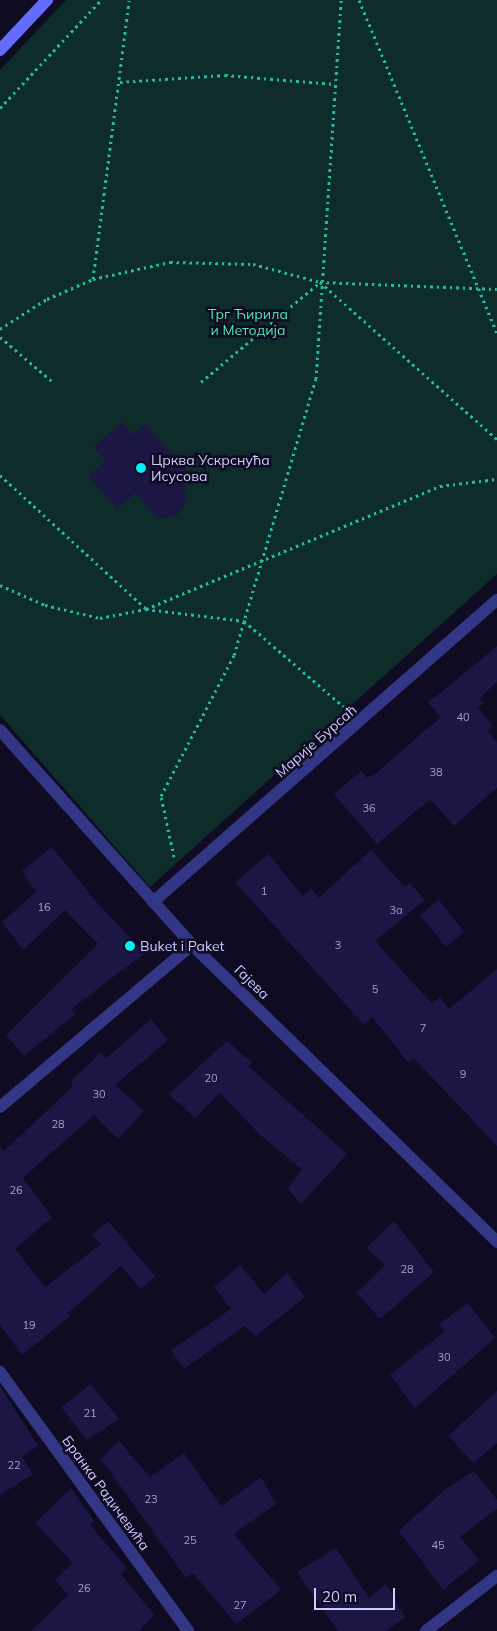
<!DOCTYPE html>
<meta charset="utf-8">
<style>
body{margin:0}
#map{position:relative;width:497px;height:1631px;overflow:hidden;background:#0e0b22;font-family:Mulish,sans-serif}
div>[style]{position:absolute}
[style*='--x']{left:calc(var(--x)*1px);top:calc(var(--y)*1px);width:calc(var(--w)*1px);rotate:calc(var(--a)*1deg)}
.green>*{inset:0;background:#0e2c29}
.building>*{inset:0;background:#1c1644}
.path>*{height:3px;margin-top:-1.5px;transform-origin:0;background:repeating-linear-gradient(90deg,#24bba6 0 2.5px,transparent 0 6.5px)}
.minor>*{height:12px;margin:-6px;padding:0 6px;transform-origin:6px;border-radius:6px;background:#333685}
.tertiary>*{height:12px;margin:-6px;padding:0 6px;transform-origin:6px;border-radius:6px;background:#333685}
.secondary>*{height:12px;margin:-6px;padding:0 6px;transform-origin:6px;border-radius:6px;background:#636cff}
.dots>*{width:14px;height:14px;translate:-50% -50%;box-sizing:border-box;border:2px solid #0e0b22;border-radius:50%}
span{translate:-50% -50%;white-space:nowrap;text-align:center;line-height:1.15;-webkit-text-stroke:5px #0e0b22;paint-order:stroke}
.number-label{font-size:11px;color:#a29ed0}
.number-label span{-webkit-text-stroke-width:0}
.park-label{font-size:14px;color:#4fe8b6}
.poi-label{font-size:14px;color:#ceccff}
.left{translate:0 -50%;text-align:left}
.street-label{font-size:14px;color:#ceccff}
.scale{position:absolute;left:314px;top:1588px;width:81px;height:22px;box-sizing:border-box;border:2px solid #ceccff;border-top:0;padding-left:6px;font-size:15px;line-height:18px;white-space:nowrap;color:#ceccff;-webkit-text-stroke:4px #0e0b22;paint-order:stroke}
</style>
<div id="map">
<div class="green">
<div style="clip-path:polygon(66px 0,497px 0,497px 574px,150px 887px,0 715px,0 70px)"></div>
</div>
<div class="building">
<div style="clip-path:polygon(122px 422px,133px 435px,145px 424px,190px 474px,184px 480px,186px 503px,177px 515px,162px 518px,155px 516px,135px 493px,117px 509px,88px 476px,106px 461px,94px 447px)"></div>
<div style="clip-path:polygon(497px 646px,497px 682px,479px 699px,483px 703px,478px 708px,493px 726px,487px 731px,497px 742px,497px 788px,454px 826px,430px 799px,377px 844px,334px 794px,361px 771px,367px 778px,376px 773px,441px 717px,428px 703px)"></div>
<div style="clip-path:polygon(52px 847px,99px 905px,145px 953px,71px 1009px,75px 1014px,24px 1056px,6px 1035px,98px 944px,65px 910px,23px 950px,2px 922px,36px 892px,22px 871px)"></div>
<div style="clip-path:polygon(371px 850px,405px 887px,410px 883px,425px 900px,375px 941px,432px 1004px,440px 997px,449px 1009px,497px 969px,497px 1146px,414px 1058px,408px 1062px,372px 1017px,364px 1025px,235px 882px,268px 854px,303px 896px,311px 888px,319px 898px)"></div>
<div style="clip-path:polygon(439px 900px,464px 932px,446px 947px,420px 915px)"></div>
<div style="clip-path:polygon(151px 1019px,168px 1040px,115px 1085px,144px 1111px,118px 1139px,94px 1115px,23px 1178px,52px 1217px,15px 1249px,45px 1287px,101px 1244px,92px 1235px,108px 1221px,155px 1276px,141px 1289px,121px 1266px,67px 1314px,70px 1316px,22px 1355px,0 1325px,0 1146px,4px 1151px,72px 1087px,72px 1080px,100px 1053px,106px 1058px)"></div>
<div style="clip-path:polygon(227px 1041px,252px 1063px,248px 1066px,347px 1154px,301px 1204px,288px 1189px,302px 1169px,260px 1135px,220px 1093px,195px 1118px,169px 1094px)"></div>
<div style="clip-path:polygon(394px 1221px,434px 1272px,380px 1319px,357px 1293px,385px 1265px,366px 1248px)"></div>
<div style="clip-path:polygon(240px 1265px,264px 1294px,287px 1273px,305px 1297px,256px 1336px,244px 1326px,184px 1369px,171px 1350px,231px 1309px,214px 1287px)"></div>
<div style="clip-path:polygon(468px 1303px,495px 1338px,415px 1408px,390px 1375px,444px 1332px,439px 1324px)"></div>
<div style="clip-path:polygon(91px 1384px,119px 1419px,87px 1440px,61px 1407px)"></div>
<div style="clip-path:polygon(0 1386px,38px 1446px,22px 1456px,33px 1474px,0 1495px)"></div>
<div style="clip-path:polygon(497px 1391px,497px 1443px,474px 1463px,448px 1436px)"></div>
<div style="clip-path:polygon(119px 1441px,150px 1477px,184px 1453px,221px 1506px,261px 1477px,276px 1504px,234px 1534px,281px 1590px,236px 1624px,193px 1573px,186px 1578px,101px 1459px)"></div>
<div style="clip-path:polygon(474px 1471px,497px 1500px,497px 1509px,460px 1537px,479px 1560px,443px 1590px,399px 1531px,444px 1490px)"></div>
<div style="clip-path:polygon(71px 1488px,94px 1521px,90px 1525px,127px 1568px,121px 1574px,154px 1615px,139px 1631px,31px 1631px,68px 1595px,55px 1580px,73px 1563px,35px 1523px)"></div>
<div style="clip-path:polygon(336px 1548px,369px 1598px,386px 1584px,405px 1617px,386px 1631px,338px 1631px,297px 1572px)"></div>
</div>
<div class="path">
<div style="--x:359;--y:0;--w:360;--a:67.5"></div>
<div style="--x:120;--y:82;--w:105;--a:-3.8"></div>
<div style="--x:225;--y:75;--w:110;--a:4.7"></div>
<div style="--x:0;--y:108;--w:148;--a:-46.9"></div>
<div style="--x:93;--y:279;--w:281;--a:-82.6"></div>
<div style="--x:0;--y:329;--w:56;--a:-32.6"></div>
<div style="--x:47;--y:299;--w:50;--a:-23.5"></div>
<div style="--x:93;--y:279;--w:79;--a:-12.4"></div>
<div style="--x:170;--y:262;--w:83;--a:1.4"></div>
<div style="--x:253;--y:264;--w:69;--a:15"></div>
<div style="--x:320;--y:282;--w:177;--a:2.3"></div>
<div style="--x:0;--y:337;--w:70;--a:40.3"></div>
<div style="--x:201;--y:382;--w:155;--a:-40"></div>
<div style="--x:320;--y:282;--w:237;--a:41.6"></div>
<div style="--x:0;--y:475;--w:198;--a:42.5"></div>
<div style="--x:146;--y:609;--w:319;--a:-22.7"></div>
<div style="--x:440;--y:486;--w:57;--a:-7"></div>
<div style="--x:0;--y:585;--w:49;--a:24"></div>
<div style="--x:45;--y:605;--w:57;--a:13.3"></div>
<div style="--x:100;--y:618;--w:47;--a:-11.1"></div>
<div style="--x:146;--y:609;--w:99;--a:7"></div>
<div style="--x:244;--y:621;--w:133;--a:40.7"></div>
<div style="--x:174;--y:857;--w:62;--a:-102"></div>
<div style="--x:161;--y:796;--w:159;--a:-62.6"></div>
<div style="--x:234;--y:655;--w:288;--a:-73.5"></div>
<div style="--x:316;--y:379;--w:380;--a:-86.2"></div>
</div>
<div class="minor">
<div style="--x:153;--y:902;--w:458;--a:-41.3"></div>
<div style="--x:0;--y:1107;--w:251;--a:-40.2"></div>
<div style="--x:0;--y:1372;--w:320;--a:54"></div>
<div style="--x:426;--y:1631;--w:90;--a:-37.8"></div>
</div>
<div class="tertiary">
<div style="--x:0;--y:730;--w:288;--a:48.2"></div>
<div style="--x:192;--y:945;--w:426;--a:44.2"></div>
</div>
<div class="secondary">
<div style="--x:0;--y:50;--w:69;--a:-46.8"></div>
</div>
<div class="dots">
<div style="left:141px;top:468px;background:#00f2f7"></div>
<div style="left:130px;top:946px;background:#00f2f7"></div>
</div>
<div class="number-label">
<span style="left:463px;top:717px">40</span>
<span style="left:436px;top:772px">38</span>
<span style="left:369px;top:808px">36</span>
<span style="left:264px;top:891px">1</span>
<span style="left:44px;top:907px">16</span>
<span style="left:396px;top:910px">3a</span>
<span style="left:338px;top:945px">3</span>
<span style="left:375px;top:989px">5</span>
<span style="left:423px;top:1028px">7</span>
<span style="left:463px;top:1074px">9</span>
<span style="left:211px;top:1078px">20</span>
<span style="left:99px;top:1094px">30</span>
<span style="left:58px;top:1124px">28</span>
<span style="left:16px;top:1190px">26</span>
<span style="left:407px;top:1269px">28</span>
<span style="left:29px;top:1325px">19</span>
<span style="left:444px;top:1357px">30</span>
<span style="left:90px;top:1413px">21</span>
<span style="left:14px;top:1465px">22</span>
<span style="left:151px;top:1499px">23</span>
<span style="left:190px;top:1540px">25</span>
<span style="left:438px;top:1545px">45</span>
<span style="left:84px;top:1588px">26</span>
<span style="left:240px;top:1605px">27</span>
</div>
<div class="park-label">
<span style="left:248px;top:322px">Трг Ћирила<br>и Методија</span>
</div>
<div class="poi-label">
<span class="left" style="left:151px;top:468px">Црква Ускрснућа<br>Исусова</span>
<span class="left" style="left:140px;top:946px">Buket i Paket</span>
</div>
<div class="street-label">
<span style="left:316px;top:741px;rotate:-41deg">Марије Бурсаћ</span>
<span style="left:252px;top:982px;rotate:44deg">Гајева</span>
<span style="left:106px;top:1493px;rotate:54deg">Бранка Радичевића</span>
</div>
<div class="scale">20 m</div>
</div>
